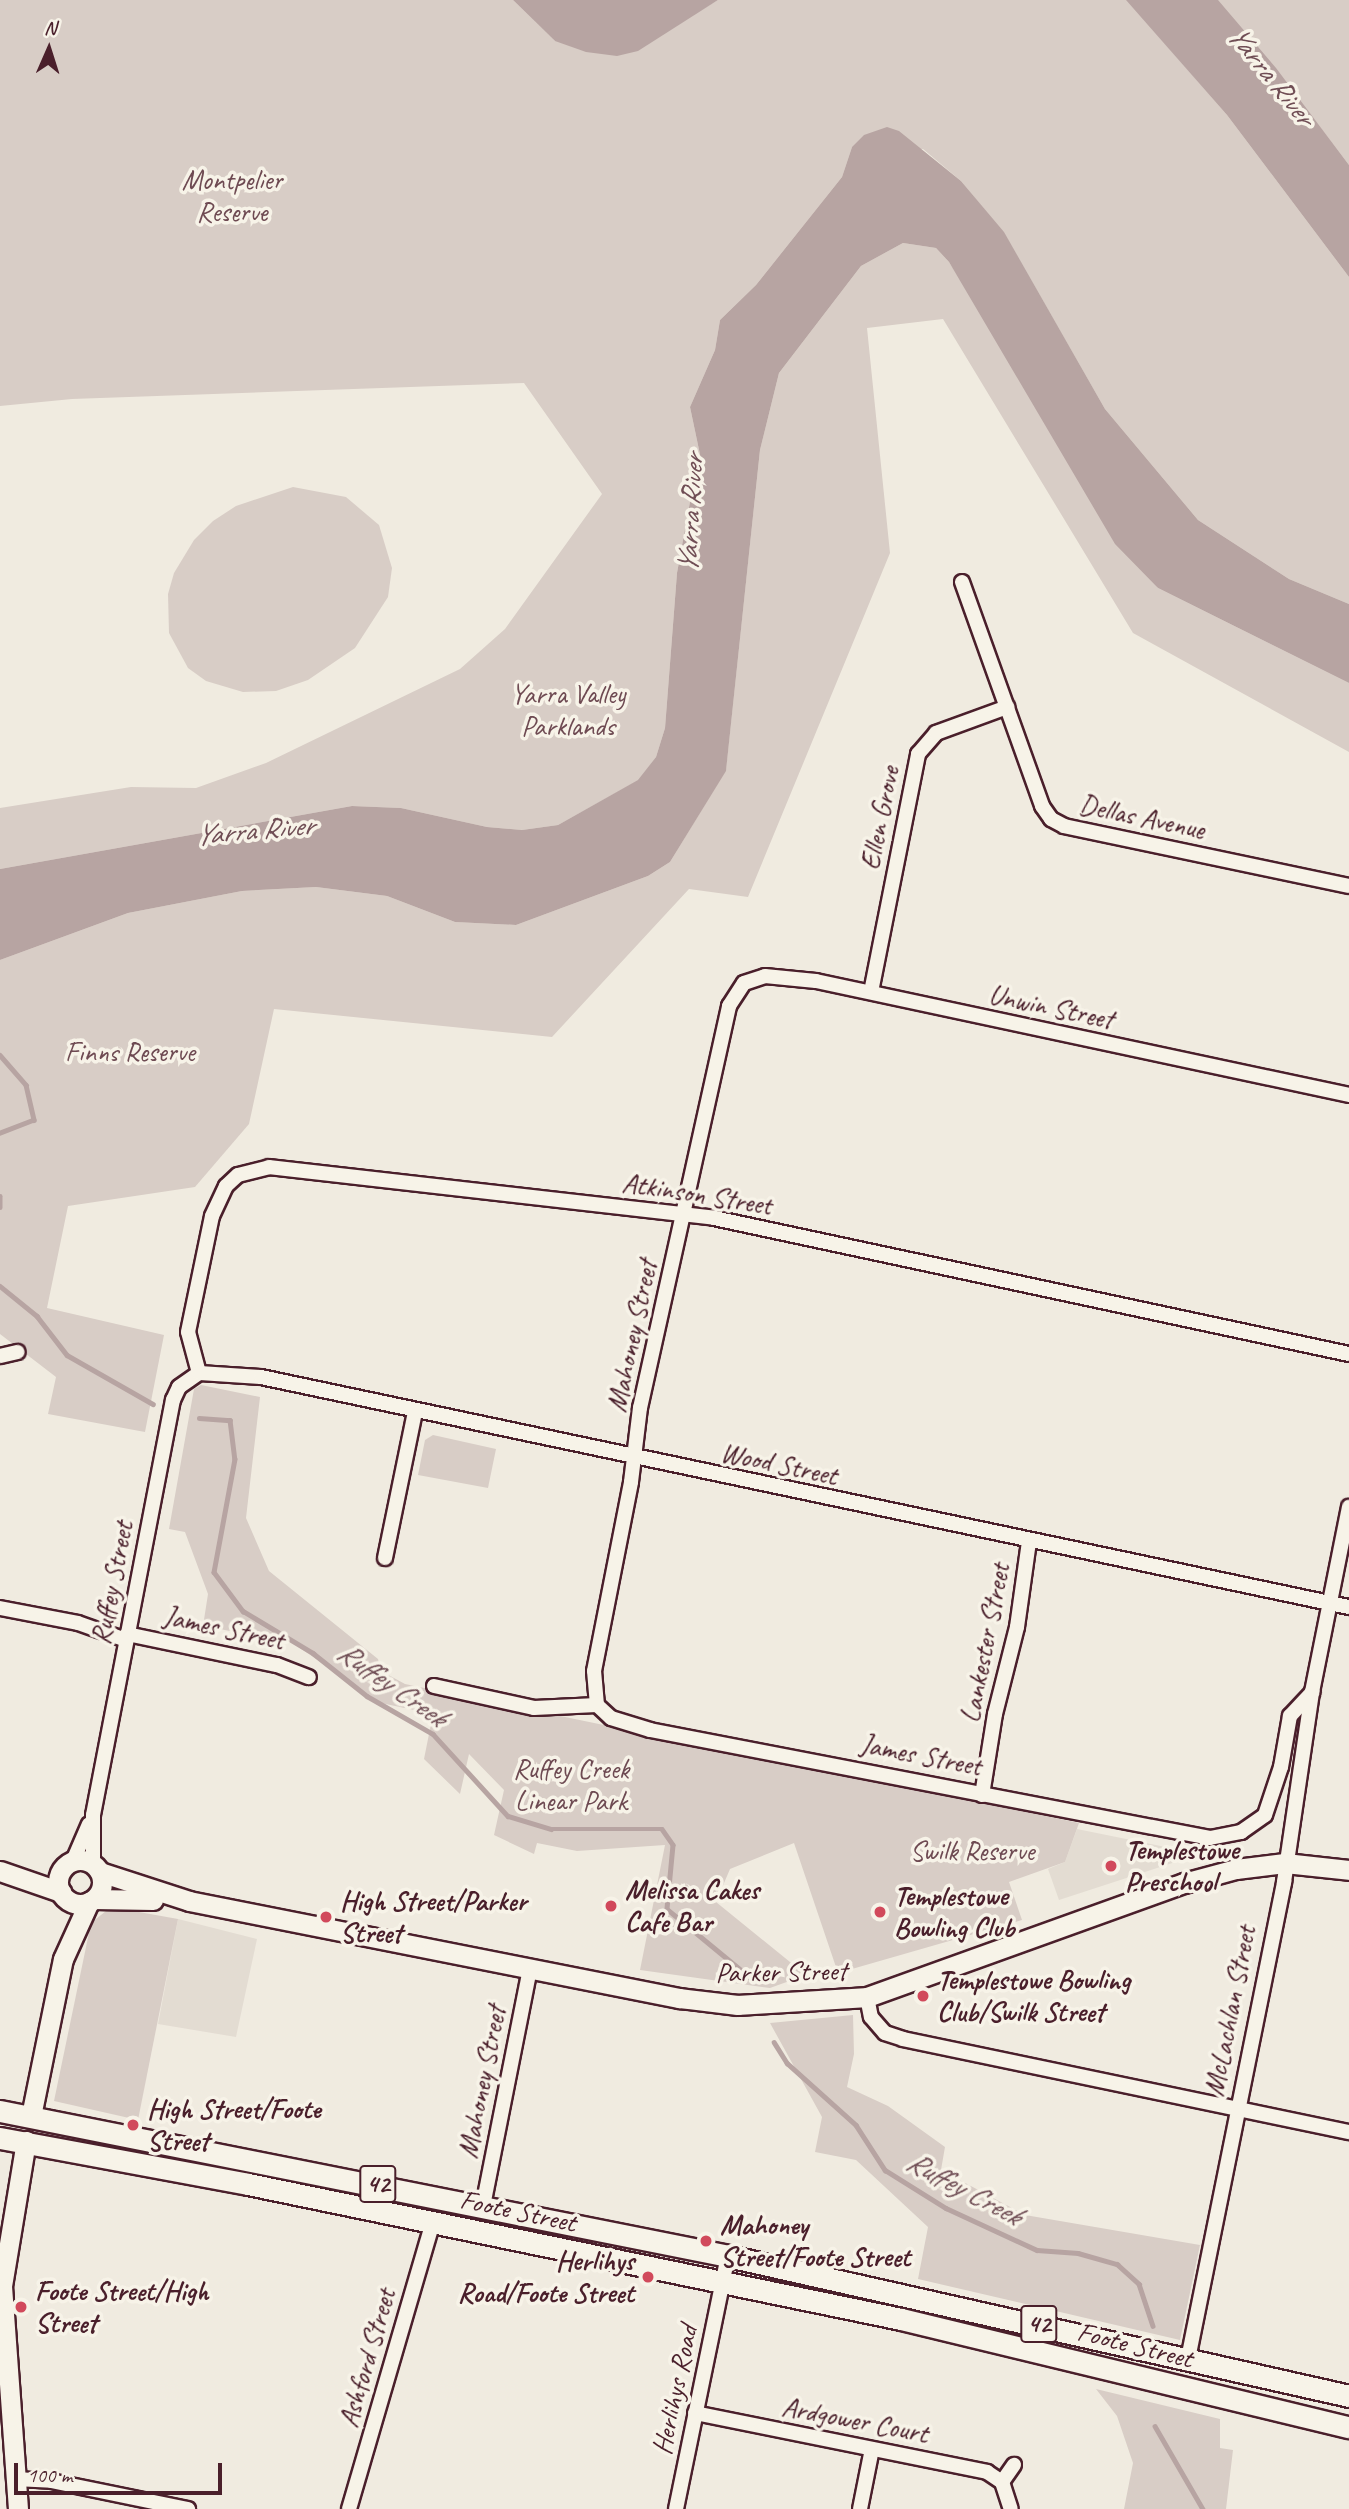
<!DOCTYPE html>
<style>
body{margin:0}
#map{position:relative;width:1349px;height:2509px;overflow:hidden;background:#f0ebe0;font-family:Caveat,sans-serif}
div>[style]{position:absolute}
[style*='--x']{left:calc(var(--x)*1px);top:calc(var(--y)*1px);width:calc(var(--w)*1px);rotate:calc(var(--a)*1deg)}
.built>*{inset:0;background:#e3dcd2}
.green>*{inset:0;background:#d8cdc6}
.water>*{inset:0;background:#b7a4a2}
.stream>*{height:4.5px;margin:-2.25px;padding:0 2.25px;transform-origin:2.25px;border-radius:2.25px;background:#b7a4a2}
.roads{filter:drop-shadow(2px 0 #4a1f2b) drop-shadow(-2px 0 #4a1f2b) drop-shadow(0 2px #4a1f2b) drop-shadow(0 -2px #4a1f2b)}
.street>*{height:14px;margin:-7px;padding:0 7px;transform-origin:7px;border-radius:7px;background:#f7f3e8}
.secondary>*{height:19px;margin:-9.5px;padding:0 9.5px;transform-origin:9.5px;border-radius:9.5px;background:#f7f3e8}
.secondary>.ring{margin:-9.5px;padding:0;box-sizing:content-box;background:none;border:19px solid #f7f3e8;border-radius:50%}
.primary>*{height:21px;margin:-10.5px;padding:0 10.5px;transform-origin:10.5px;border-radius:10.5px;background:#f7f3e8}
.dots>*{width:19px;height:19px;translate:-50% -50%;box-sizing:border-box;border:4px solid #f7f3e8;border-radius:50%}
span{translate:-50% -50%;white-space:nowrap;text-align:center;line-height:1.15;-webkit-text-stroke:7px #f7f3e8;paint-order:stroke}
.shield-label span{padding:2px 5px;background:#f7f3e8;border:2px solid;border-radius:5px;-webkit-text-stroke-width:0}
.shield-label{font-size:26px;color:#4a1f2b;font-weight:700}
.park-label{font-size:28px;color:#6e4a52}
.street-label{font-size:28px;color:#4a1f2b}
.poi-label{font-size:28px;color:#4a1f2b;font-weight:700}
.left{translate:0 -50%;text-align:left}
.right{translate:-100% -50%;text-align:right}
.water-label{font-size:30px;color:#704e55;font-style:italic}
.north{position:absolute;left:14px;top:14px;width:70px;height:70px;-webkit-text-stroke:5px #f7f3e8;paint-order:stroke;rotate:3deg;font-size:19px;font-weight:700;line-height:28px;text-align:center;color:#4a1f2b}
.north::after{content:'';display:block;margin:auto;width:24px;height:32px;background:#4a1f2b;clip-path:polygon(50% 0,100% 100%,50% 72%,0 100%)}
.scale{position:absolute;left:14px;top:2463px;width:208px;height:32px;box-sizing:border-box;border:4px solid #4a1f2b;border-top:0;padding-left:9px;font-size:21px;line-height:24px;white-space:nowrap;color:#4a1f2b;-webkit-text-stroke:5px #f7f3e8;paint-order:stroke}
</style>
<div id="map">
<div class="built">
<div style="clip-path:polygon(1077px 1829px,1200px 1854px,1059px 1900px,1048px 1869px,1065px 1862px)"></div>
<div style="clip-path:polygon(178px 1919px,257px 1939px,236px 2037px,158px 2024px)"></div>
</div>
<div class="green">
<div style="clip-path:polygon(0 0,513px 0,555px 41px,696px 13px,718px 0,1127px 0,1227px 115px,1349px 277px,1349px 604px,1289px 579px,1198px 520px,1105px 409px,1004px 233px,961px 181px,923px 149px,852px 147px,842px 177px,756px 285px,720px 320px,715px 350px,690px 407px,702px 464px,694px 480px,677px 573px,665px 728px,656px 757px,639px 780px,558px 825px,522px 830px,487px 827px,401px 808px,352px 806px,0 869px,0 808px,131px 787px,196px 788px,266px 763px,460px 669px,505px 629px,602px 494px,524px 383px,72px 399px,0 406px)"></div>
<div style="clip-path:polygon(1215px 0,1349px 0,1349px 165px,1317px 123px)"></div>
<div style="clip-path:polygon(903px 243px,936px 248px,949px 262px,1158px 588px,1349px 683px,1349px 752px,1133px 633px,943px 319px,867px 328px,890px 553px,748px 897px,689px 889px,552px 1037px,274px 1009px,249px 1124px,195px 1187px,68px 1206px,47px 1308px,164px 1335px,145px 1432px,48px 1414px,56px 1377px,0 1334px,0 960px,128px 913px,242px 891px,316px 887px,387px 896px,455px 922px,516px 925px,648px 876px,670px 862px,726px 770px,760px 450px,779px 373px,861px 266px)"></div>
<div style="clip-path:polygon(293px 487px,346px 497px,379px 525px,392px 568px,388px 597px,355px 648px,308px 680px,276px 691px,243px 692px,206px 681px,188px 668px,169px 633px,168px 594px,174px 573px,194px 540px,213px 521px,236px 506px)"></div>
<div style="clip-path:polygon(201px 1385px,260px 1397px,246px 1518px,269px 1571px,378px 1659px,381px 1671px,405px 1684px,1079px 1823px,1065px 1862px,1009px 1882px,1022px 1920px,838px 1973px,794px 1843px,730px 1869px,716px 1902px,806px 1975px,770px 1988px,640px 1970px,665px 1845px,577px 1851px,537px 1843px,534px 1854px,494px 1835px,504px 1790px,469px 1754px,460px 1794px,424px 1759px,433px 1714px,381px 1703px,291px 1642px,203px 1626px,208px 1594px,185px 1532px,169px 1529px,194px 1389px)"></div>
<div style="clip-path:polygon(433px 1435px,496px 1449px,488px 1488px,418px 1475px,425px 1440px)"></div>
<div style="clip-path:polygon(111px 1907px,178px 1919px,138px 2120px,54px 2101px,91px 1923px)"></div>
<div style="clip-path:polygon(853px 2015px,854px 2054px,847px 2087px,888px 2106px,945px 2147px,941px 2170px,1025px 2215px,1200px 2245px,1180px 2340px,918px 2279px,928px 2227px,856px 2160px,815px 2152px,822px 2117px,770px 2023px)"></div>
<div style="clip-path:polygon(1096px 2389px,1220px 2419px,1220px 2448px,1233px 2450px,1226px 2509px,1124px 2509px,1133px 2463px,1117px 2416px)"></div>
</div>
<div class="water">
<div style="clip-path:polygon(513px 0,718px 0,638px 51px,617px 56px,586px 52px,555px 41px)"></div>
<div style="clip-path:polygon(1126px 0,1218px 0,1276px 68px,1349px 165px,1349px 277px,1227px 115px)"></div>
<div style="clip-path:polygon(887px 127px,899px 131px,961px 181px,1004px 232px,1105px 409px,1198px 520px,1289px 579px,1349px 604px,1349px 683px,1158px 588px,1115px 544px,949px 262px,936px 248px,903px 243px,861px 266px,779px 373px,760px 450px,726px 771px,670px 862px,648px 876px,516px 925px,455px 922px,387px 896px,316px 887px,242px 891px,128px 913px,0 960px,0 869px,352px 806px,401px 808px,487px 827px,522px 830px,558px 825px,638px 780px,656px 757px,665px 728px,677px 573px,694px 480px,702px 464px,690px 407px,715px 350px,720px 320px,756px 285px,842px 177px,852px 147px,864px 135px)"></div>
</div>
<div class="stream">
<div style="--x:0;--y:1055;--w:40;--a:49"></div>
<div style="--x:26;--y:1085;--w:36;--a:77"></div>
<div style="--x:34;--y:1120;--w:36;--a:159"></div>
<div style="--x:0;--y:1196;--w:11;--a:90"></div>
<div style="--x:0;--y:1286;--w:48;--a:39"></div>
<div style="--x:37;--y:1316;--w:49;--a:52.4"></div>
<div style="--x:67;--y:1355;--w:99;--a:29.7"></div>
<div style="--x:199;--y:1418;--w:31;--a:4"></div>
<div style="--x:230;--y:1420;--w:39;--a:83"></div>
<div style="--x:235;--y:1459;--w:115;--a:100.5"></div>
<div style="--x:214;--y:1572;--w:49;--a:53.4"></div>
<div style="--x:243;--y:1611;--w:82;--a:31"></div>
<div style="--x:313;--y:1653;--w:69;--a:38.5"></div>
<div style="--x:367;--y:1696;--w:76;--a:29.9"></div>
<div style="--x:433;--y:1734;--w:111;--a:47.6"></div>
<div style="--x:508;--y:1816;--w:45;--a:16.8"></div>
<div style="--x:551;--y:1829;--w:111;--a:0"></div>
<div style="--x:662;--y:1829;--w:19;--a:55"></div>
<div style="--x:673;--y:1845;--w:64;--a:95.4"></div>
<div style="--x:667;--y:1909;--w:112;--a:39.5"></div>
<div style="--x:774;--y:2042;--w:25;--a:58"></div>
<div style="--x:787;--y:2063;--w:93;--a:41.9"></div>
<div style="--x:856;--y:2125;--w:54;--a:57.2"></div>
<div style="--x:885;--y:2170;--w:72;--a:31.9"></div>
<div style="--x:946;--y:2208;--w:100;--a:24.8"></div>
<div style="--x:1037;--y:2250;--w:41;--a:4.2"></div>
<div style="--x:1078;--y:2253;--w:41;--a:15.8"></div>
<div style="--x:1117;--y:2264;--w:30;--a:42"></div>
<div style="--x:1139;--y:2284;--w:44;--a:71.6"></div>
<div style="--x:1155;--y:2426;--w:96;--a:60"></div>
</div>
<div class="roads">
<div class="street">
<div style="--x:962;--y:582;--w:238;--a:70.3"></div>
<div style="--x:1042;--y:806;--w:16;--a:55"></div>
<div style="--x:1051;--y:819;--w:15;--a:28"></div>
<div style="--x:1064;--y:826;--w:291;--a:11.9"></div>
<div style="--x:871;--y:992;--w:243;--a:-78.8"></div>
<div style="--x:918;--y:754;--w:28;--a:-49"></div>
<div style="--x:936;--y:733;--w:76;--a:-20.1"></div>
<div style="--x:0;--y:1356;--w:18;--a:-13"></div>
<div style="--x:199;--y:1373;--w:42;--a:-105"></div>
<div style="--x:188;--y:1332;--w:118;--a:-78.3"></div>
<div style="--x:212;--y:1216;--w:33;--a:-65"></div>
<div style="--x:226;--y:1186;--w:16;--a:-43"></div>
<div style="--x:238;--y:1175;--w:32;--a:-14"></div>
<div style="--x:269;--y:1167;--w:448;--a:6.5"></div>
<div style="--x:714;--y:1218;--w:649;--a:12.09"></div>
<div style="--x:385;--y:1558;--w:149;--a:-78.4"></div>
<div style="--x:0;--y:1608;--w:79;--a:10.9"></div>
<div style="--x:78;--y:1623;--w:51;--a:19.5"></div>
<div style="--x:127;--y:1634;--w:153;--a:11.7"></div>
<div style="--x:277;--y:1665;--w:34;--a:21"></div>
<div style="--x:434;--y:1686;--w:102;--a:12.4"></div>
<div style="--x:534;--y:1708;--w:63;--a:-2.7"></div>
<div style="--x:597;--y:1705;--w:19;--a:43"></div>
<div style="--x:611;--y:1718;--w:41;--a:17.1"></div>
<div style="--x:650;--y:1730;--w:570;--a:10.92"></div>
<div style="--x:1210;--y:1838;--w:32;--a:-11"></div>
<div style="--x:1241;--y:1832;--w:29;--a:-35"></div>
<div style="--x:1265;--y:1815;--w:51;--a:-71.6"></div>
<div style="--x:1281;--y:1767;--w:52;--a:-80"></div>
<div style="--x:1290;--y:1716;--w:33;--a:-47"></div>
<div style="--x:597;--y:1705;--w:34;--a:-95"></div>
<div style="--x:594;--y:1671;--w:193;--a:-78.9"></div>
<div style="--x:631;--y:1482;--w:75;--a:-83.1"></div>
<div style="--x:640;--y:1408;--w:412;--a:-77.5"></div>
<div style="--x:729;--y:1006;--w:27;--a:-57"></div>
<div style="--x:744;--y:983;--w:22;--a:-18"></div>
<div style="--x:765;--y:976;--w:51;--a:5.6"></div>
<div style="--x:816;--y:981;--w:545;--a:12.07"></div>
<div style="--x:982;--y:1795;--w:82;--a:-80.9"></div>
<div style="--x:995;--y:1714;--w:90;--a:-75.8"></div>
<div style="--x:1017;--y:1627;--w:86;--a:-82"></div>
<div style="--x:73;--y:1861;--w:40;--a:-66.6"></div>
<div style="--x:93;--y:1864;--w:49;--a:-90"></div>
<div style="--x:93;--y:1815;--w:423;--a:-79.1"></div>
<div style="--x:173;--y:1400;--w:14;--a:-65"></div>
<div style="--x:179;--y:1387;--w:24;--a:-35"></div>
<div style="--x:199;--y:1373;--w:62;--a:3.7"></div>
<div style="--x:261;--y:1377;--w:1112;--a:11.94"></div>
<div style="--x:867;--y:1997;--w:20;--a:79"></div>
<div style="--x:871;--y:2017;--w:21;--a:49"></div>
<div style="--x:885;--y:2033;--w:19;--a:18"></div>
<div style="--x:903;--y:2039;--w:456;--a:11.8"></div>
<div style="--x:483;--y:2206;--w:242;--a:-78.8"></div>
<div style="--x:1188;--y:2359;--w:487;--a:-78.6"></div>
<div style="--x:1284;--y:1882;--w:192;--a:-81.6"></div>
<div style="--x:1312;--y:1692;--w:189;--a:-78.7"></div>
<div style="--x:695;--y:2413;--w:298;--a:11.4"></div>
<div style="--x:987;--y:2472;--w:18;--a:34"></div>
<div style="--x:1002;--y:2482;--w:21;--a:-55"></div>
<div style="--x:15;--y:2479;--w:36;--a:3"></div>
<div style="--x:51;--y:2481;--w:140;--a:11.6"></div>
<div style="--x:1002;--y:2482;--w:28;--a:72"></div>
<div style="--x:349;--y:2509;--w:299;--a:-73.7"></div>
<div style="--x:676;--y:2509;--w:258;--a:-78.4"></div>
<div style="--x:860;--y:2509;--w:61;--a:-78.7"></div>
</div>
<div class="secondary">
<div class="ring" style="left:58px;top:1860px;width:25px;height:25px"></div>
<div style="--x:0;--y:1871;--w:65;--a:19"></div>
<div style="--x:100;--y:1872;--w:94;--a:18"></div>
<div style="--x:189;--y:1901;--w:500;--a:11.2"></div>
<div style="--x:679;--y:1998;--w:59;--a:6.8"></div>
<div style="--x:738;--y:2005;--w:129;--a:-3.5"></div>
<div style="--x:867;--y:1997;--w:337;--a:-19.8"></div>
<div style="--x:1184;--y:1883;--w:54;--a:-15.1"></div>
<div style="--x:1236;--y:1869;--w:49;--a:-7"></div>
<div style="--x:1285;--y:1863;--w:64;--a:6.2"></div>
<div style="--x:94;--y:1899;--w:59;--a:1"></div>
<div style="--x:31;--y:2116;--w:160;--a:-78.5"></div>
<div style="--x:63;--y:1959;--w:63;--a:-65.5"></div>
<div style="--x:18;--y:2509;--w:224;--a:-94.1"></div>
<div style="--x:2;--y:2286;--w:147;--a:-80.6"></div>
</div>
<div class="primary">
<div style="--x:0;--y:2111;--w:742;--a:11.26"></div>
<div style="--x:728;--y:2256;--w:637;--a:12.7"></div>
<div style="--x:0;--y:2138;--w:252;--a:10.5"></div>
<div style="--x:248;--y:2184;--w:667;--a:11.68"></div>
<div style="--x:901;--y:2319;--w:461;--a:13.6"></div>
</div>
</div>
<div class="dots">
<div style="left:1111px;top:1866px;background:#d1495b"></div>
<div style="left:611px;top:1906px;background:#d1495b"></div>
<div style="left:880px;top:1912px;background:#d1495b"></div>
<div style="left:326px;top:1917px;background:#d1495b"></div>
<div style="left:923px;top:1996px;background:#d1495b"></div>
<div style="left:133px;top:2125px;background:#d1495b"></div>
<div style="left:706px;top:2241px;background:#d1495b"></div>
<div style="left:648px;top:2277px;background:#d1495b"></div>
<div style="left:21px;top:2307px;background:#d1495b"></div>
</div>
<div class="shield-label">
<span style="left:378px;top:2184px">42</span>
<span style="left:1039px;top:2324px">42</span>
</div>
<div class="park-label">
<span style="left:232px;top:196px">Montpelier<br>Reserve</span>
<span style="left:568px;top:710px">Yarra Valley<br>Parklands</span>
<span style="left:130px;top:1052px">Finns Reserve</span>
<span style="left:571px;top:1785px">Ruffey Creek<br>Linear Park</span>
<span style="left:972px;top:1851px">Swilk Reserve</span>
</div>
<div class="street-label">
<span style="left:1142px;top:817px;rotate:12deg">Dellas Avenue</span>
<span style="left:880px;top:818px;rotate:-79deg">Ellen Grove</span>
<span style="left:1051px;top:1007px;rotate:12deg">Unwin Street</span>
<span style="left:697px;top:1194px;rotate:9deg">Atkinson Street</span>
<span style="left:632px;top:1336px;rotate:-78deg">Mahoney Street</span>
<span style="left:779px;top:1464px;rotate:12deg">Wood Street</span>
<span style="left:112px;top:1583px;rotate:-79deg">Ruffey Street</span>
<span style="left:224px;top:1628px;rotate:12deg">James Street</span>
<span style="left:985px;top:1643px;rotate:-79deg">Lankester Street</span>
<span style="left:921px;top:1755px;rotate:11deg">James Street</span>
<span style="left:781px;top:1972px;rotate:-1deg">Parker Street</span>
<span style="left:1230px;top:2011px;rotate:-79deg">McLachlan Street</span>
<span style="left:482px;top:2082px;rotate:-79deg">Mahoney Street</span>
<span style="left:518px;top:2211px;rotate:12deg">Foote Street</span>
<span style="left:1135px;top:2345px;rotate:14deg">Foote Street</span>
<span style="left:367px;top:2358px;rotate:-74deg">Ashford Street</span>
<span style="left:675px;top:2390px;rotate:-78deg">Herlihys Road</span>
<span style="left:855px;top:2420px;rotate:11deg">Ardgower Court</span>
</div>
<div class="poi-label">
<span class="left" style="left:1125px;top:1866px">Templestowe<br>Preschool</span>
<span class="left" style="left:625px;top:1906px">Melissa Cakes<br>Cafe Bar</span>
<span class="left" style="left:894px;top:1912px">Templestowe<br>Bowling Club</span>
<span class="left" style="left:340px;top:1917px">High Street/Parker<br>Street</span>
<span class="left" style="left:937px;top:1996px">Templestowe Bowling<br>Club/Swilk Street</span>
<span class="left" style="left:147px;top:2125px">High Street/Foote<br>Street</span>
<span class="left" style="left:720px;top:2241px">Mahoney<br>Street/Foote Street</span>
<span class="right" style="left:634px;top:2277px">Herlihys<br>Road/Foote Street</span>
<span class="left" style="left:35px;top:2307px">Foote Street/High<br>Street</span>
</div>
<div class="water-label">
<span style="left:1271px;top:75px;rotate:51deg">Yarra River</span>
<span style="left:690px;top:514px;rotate:-87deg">Yarra River</span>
<span style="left:254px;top:830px;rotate:-5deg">Yarra River</span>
<span style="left:392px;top:1684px;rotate:35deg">Ruffey Creek</span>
<span style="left:964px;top:2188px;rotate:28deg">Ruffey Creek</span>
</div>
<div class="north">N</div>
<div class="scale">100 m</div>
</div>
